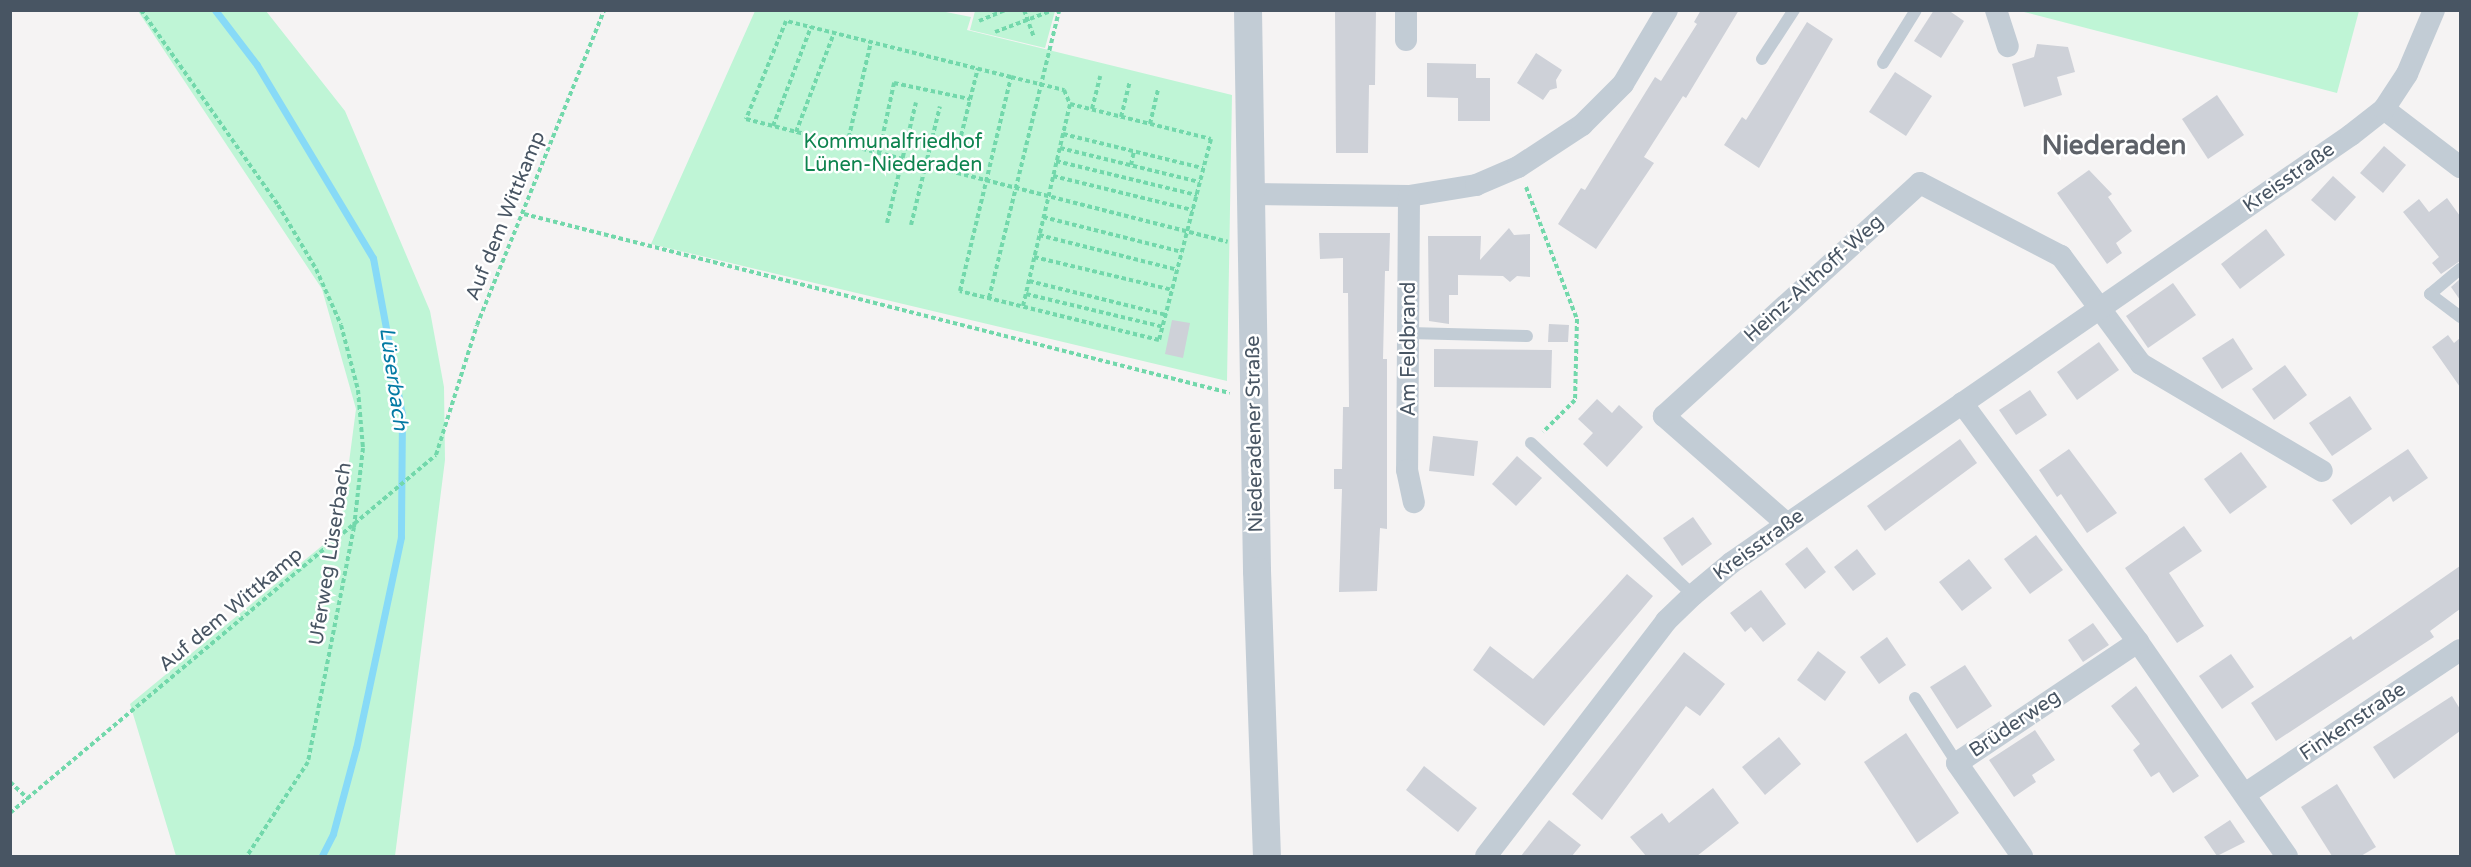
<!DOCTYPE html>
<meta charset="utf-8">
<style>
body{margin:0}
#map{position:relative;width:2471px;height:867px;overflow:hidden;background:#f5f3f3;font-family:"Varela Round",sans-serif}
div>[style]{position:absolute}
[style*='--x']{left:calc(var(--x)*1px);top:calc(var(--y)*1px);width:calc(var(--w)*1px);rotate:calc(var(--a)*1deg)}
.green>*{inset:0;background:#bff5d6}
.stream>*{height:7px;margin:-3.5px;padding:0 3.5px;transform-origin:3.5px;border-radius:3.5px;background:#87daf7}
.building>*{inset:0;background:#ced1d8}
.path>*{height:4px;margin-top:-2px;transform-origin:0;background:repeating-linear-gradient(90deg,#72d8ab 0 4.5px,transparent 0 7.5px)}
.service>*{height:12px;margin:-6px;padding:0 6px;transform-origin:6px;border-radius:6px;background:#c2ccd5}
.minor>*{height:22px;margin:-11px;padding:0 11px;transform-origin:11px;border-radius:11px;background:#c2ccd5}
.tertiary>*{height:28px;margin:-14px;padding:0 14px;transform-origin:14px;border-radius:14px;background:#c2ccd5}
span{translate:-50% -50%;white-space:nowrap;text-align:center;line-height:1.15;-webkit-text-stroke:5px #fff;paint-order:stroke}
.park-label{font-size:20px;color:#0d834e}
.street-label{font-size:20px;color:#485563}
.water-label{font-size:21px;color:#037aa4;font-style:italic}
.district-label{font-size:26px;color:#5e6269;font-weight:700}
.frame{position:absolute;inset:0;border:12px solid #485563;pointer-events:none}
</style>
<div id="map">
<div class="green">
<div style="clip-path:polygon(138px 11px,266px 11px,345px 111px,430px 311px,444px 387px,445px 460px,395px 856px,176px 856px,130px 704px,340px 531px,356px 409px,322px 289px)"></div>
<div style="clip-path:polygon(755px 11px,941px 11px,971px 17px,967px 30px,1232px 95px,1227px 381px,651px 244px)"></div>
<div style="clip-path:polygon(975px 11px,975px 10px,1055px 11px,1045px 48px,970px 30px)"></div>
<div style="clip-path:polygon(2020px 11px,2359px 11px,2337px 93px)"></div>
</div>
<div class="stream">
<div style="--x:215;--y:10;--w:69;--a:52.6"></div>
<div style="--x:257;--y:65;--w:225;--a:59"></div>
<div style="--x:373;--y:258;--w:159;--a:79.5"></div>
<div style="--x:402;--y:414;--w:123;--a:90.5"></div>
<div style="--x:401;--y:537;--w:216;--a:102"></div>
<div style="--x:356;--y:748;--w:89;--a:105"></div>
<div style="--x:333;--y:834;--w:25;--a:117"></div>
</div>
<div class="building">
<div style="clip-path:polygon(1335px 10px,1376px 10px,1375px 85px,1369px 85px,1368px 153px,1336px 153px)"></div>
<div style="clip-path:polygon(1701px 10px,1739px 10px,1686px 98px,1683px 96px,1644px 157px,1654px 163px,1596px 249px,1558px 224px,1581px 188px,1585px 190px,1655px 77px,1661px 81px,1697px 24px,1694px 22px)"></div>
<div style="clip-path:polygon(1934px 10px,1948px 10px,1964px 21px,1941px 58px,1914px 41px)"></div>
<div style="clip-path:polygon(1807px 22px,1833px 39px,1759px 168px,1724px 145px,1742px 117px,1746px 120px)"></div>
<div style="clip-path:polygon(2037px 44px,2068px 47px,2075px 72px,2057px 77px,2062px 95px,2024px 107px,2012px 64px,2034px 57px)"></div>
<div style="clip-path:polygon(1536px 53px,1562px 70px,1556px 80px,1557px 88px,1550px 90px,1543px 100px,1517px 83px)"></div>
<div style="clip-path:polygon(1427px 63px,1476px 64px,1476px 78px,1490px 78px,1490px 121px,1458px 121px,1458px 98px,1427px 97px)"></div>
<div style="clip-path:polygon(1895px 72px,1932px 96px,1906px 136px,1869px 112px)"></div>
<div style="clip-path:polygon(2217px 95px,2244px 135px,2208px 159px,2182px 119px)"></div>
<div style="clip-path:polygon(2384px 146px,2406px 165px,2383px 193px,2360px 173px)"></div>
<div style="clip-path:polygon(2089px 170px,2112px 194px,2108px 197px,2132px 231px,2116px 243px,2122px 253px,2107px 264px,2057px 193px)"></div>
<div style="clip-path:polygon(2333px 176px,2356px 197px,2335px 221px,2311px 200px)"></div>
<div style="clip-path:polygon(2447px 198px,2460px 216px,2460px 261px,2441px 274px,2432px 263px,2439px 257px,2403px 212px,2419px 199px,2429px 212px)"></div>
<div style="clip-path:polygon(1509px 228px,1514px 235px,1530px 234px,1530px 277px,1517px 276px,1510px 282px,1503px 276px,1458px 275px,1458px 295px,1449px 295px,1449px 324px,1429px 321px,1428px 236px,1481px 236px,1480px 260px)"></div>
<div style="clip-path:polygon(2266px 229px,2285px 255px,2240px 289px,2221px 264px)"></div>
<div style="clip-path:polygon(1319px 233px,1390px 233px,1389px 271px,1385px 271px,1383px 359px,1387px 359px,1387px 529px,1380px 528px,1377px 591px,1339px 592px,1342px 489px,1334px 489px,1334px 469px,1342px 469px,1343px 407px,1349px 407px,1348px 293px,1343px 293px,1343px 258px,1320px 259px)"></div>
<div style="clip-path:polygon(2460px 279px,2460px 300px,2451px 287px)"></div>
<div style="clip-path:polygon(2173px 283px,2196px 315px,2148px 348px,2126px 316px)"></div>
<div style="clip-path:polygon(1172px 320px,1190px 323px,1183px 358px,1165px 354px)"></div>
<div style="clip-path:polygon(1549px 324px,1569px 325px,1568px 342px,1548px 342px)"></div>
<div style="clip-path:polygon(2448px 335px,2454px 343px,2460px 338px,2460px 387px,2432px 347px)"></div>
<div style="clip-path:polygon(2233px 338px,2253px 369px,2222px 389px,2202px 358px)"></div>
<div style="clip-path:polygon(2099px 342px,2119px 370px,2077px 400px,2057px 372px)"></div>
<div style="clip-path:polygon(1434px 349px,1552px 350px,1551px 388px,1434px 387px)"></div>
<div style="clip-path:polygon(2285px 365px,2307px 395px,2274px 420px,2252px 389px)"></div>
<div style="clip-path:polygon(2030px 390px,2047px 415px,2016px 435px,1999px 410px)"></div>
<div style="clip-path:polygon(2350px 396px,2372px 429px,2332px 456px,2309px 423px)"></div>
<div style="clip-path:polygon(1597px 399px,1612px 413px,1619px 405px,1643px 427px,1607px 467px,1583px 444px,1593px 433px,1578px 419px)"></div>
<div style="clip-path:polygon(1433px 436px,1478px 441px,1474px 476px,1429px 471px)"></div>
<div style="clip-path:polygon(1960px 439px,1977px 463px,1885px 531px,1867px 506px)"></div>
<div style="clip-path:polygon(2069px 449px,2117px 513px,2087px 533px,2061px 494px,2057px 497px,2039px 470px)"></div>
<div style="clip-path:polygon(2408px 449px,2428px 478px,2393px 502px,2390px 496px,2351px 525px,2332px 500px)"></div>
<div style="clip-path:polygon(2241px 452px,2267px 487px,2230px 514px,2204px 479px)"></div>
<div style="clip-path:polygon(1517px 456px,1542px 478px,1516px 506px,1492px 484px)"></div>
<div style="clip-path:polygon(1693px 517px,1712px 544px,1682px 566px,1663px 538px)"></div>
<div style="clip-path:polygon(2184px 526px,2202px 551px,2169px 573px,2204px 626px,2177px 643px,2125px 568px)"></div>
<div style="clip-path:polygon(2036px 535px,2063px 570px,2030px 594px,2004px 559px)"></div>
<div style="clip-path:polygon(1807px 547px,1826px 572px,1805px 589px,1785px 564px)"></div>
<div style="clip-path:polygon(1857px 549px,1876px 574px,1853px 591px,1834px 567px)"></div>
<div style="clip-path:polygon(1969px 559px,1992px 588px,1962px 611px,1939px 582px)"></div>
<div style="clip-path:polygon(2460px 566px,2460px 609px,2430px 631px,2434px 637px,2276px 741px,2251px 703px,2351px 636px,2353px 640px)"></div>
<div style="clip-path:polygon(1627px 574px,1653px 596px,1544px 726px,1473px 670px,1490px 646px,1533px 679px)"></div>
<div style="clip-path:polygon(1761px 590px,1786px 624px,1763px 642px,1751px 627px,1745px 632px,1730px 613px)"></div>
<div style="clip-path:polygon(2093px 623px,2109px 645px,2083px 662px,2068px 640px)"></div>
<div style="clip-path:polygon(1887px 637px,1906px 665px,1879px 684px,1860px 657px)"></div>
<div style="clip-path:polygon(1818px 651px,1846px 672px,1825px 701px,1797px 680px)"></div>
<div style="clip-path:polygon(1684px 652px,1725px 684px,1700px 716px,1686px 706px,1602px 820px,1572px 794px)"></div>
<div style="clip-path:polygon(2231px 654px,2254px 687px,2222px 709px,2199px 676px)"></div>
<div style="clip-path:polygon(1965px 665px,1992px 706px,1957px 729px,1930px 687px)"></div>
<div style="clip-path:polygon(2136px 686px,2199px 776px,2173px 793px,2159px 772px,2151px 777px,2133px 750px,2140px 744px,2111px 706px)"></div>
<div style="clip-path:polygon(2452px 696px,2460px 709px,2460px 731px,2394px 779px,2373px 747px)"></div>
<div style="clip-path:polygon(2035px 730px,2055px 760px,2032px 775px,2036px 782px,2014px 797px,1989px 760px)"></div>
<div style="clip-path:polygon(1906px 733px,1959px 813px,1917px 843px,1864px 762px)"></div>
<div style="clip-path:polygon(1779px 737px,1801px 764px,1765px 795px,1742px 767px)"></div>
<div style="clip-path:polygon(1424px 766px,1477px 808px,1458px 832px,1406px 790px)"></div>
<div style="clip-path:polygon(2337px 784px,2376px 847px,2361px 856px,2332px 856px,2301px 807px)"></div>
<div style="clip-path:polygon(1713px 788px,1739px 823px,1697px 856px,1646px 856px,1630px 837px,1662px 813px,1669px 823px)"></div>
<div style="clip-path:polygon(1549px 820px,1581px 845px,1572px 856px,1521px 856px)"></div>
<div style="clip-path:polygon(2230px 820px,2245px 842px,2217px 856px,2204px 837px)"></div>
</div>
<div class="path">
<div style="--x:141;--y:10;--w:238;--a:54.9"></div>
<div style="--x:278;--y:205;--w:74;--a:59.3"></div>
<div style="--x:316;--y:269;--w:61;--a:65.9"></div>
<div style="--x:341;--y:325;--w:67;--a:75.3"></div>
<div style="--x:358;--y:390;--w:58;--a:85.1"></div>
<div style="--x:363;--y:448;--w:80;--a:96.5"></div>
<div style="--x:354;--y:527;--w:239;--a:101.1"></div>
<div style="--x:308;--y:762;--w:112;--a:123"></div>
<div style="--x:1024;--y:10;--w:29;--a:70"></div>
<div style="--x:979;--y:21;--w:28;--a:-23"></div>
<div style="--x:995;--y:32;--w:60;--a:-20.6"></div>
<div style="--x:1011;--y:77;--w:232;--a:-166"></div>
<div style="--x:786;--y:21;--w:106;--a:112.2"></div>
<div style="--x:746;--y:119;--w:497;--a:14.3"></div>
<div style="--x:1011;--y:77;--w:55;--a:13.8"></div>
<div style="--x:1064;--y:90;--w:15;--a:67"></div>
<div style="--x:1070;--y:104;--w:145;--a:13.9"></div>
<div style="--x:1211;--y:139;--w:208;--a:104.5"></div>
<div style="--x:1159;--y:340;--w:205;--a:-166.2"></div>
<div style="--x:960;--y:291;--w:220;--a:-76.6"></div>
<div style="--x:1092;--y:109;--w:34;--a:-76"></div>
<div style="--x:1121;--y:117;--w:36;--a:-76"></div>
<div style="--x:1150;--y:124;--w:37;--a:-77"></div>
<div style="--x:773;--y:126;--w:106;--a:-69"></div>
<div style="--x:796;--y:132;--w:106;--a:-69"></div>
<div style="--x:1063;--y:134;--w:144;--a:13.7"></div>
<div style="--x:847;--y:145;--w:106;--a:-76.9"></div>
<div style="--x:1060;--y:148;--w:144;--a:13.7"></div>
<div style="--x:879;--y:153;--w:72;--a:-77.9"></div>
<div style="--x:894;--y:83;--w:78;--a:11.9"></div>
<div style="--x:1056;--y:161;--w:145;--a:13.6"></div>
<div style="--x:1131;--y:165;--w:14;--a:-78"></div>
<div style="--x:952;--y:172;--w:107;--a:-76"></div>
<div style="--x:1053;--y:176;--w:144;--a:13.7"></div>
<div style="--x:1526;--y:187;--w:142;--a:68.9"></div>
<div style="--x:1577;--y:319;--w:81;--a:91.4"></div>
<div style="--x:1575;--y:400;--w:45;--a:135"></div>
<div style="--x:524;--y:214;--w:728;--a:14.23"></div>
<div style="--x:1043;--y:217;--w:143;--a:14.1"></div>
<div style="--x:887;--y:223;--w:124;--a:-76.5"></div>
<div style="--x:911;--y:225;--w:122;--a:-76.3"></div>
<div style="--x:1039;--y:235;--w:143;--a:14.1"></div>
<div style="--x:1034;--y:257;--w:142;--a:13.4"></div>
<div style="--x:1029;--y:281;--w:141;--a:13.9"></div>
<div style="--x:1026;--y:294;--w:141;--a:13.5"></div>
<div style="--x:989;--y:298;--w:296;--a:-76.3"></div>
<div style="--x:1023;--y:306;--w:207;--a:-76.9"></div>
<div style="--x:10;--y:782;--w:25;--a:43"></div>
<div style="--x:10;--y:813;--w:556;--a:-40.04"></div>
<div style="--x:436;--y:455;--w:136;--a:-72.5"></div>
<div style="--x:477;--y:325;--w:340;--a:-68"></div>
</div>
<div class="service">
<div style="--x:1762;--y:59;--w:59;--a:-56.9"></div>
<div style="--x:1883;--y:63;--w:62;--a:-58.1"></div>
<div style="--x:2460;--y:269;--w:39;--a:140"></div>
<div style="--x:2430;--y:294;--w:38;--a:37"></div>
<div style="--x:1409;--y:333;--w:118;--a:1.5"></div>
<div style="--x:1531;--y:443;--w:222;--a:43.2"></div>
<div style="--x:1915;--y:698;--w:77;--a:57.1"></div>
</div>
<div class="minor">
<div style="--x:1996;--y:10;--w:38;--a:72"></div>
<div style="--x:1406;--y:40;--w:30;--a:-90"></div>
<div style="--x:2384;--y:109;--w:96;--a:37.3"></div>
<div style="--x:1251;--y:194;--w:158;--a:0.7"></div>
<div style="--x:1409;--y:196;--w:68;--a:-9.3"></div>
<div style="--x:1476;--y:185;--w:46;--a:-23.2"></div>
<div style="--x:1518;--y:167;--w:77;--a:-33.3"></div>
<div style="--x:1582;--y:125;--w:58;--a:-45"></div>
<div style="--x:1623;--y:84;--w:86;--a:-59.3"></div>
<div style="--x:1409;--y:196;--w:274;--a:90.4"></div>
<div style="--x:1407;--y:470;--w:33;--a:78"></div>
<div style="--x:1962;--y:403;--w:297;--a:53.6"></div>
<div style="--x:2138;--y:642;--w:261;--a:55.2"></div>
<div style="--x:1787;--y:524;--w:164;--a:-138.7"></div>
<div style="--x:1664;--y:416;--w:346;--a:-42.3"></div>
<div style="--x:1920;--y:183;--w:159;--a:27.4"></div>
<div style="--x:2061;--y:256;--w:134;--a:53.5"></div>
<div style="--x:2141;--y:364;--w:210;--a:30.6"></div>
<div style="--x:2245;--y:794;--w:259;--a:-33.8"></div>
<div style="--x:1486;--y:856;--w:296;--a:-52.5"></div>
<div style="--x:1666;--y:621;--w:37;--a:-44"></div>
<div style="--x:1693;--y:595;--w:50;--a:-40.1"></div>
<div style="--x:1731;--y:563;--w:753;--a:-34.62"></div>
<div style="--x:2351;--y:135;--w:42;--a:-38.2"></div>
<div style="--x:2384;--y:109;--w:42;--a:-56.7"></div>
<div style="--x:2407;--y:74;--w:69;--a:-67.1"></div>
<div style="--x:2022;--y:856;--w:113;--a:-125"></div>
<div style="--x:1957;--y:763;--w:218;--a:-33.8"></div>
</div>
<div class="tertiary">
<div style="--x:1248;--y:10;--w:561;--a:89.08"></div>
<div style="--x:1257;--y:571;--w:285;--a:88"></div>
</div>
<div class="park-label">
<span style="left:893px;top:154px">Kommunalfriedhof<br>Lünen-Niederaden</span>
</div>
<div class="street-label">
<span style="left:2289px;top:178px;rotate:-35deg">Kreisstraße</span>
<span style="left:506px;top:216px;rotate:-68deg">Auf dem Wittkamp</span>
<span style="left:1814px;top:279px;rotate:-42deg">Heinz-Althoff-Weg</span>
<span style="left:1409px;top:349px;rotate:-90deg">Am Feldbrand</span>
<span style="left:1255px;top:434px;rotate:-91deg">Niederadener Straße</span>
<span style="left:1759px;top:545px;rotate:-36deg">Kreisstraße</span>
<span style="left:331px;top:554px;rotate:-81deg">Uferweg Lüserbach</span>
<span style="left:231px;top:610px;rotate:-40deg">Auf dem Wittkamp</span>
<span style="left:2353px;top:722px;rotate:-34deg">Finkenstraße</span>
<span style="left:2015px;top:724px;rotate:-34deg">Brüderweg</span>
</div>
<div class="water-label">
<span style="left:393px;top:379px;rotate:82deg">Lüserbach</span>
</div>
<div class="district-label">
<span style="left:2114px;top:146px">Niederaden</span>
</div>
<div class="frame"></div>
</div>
